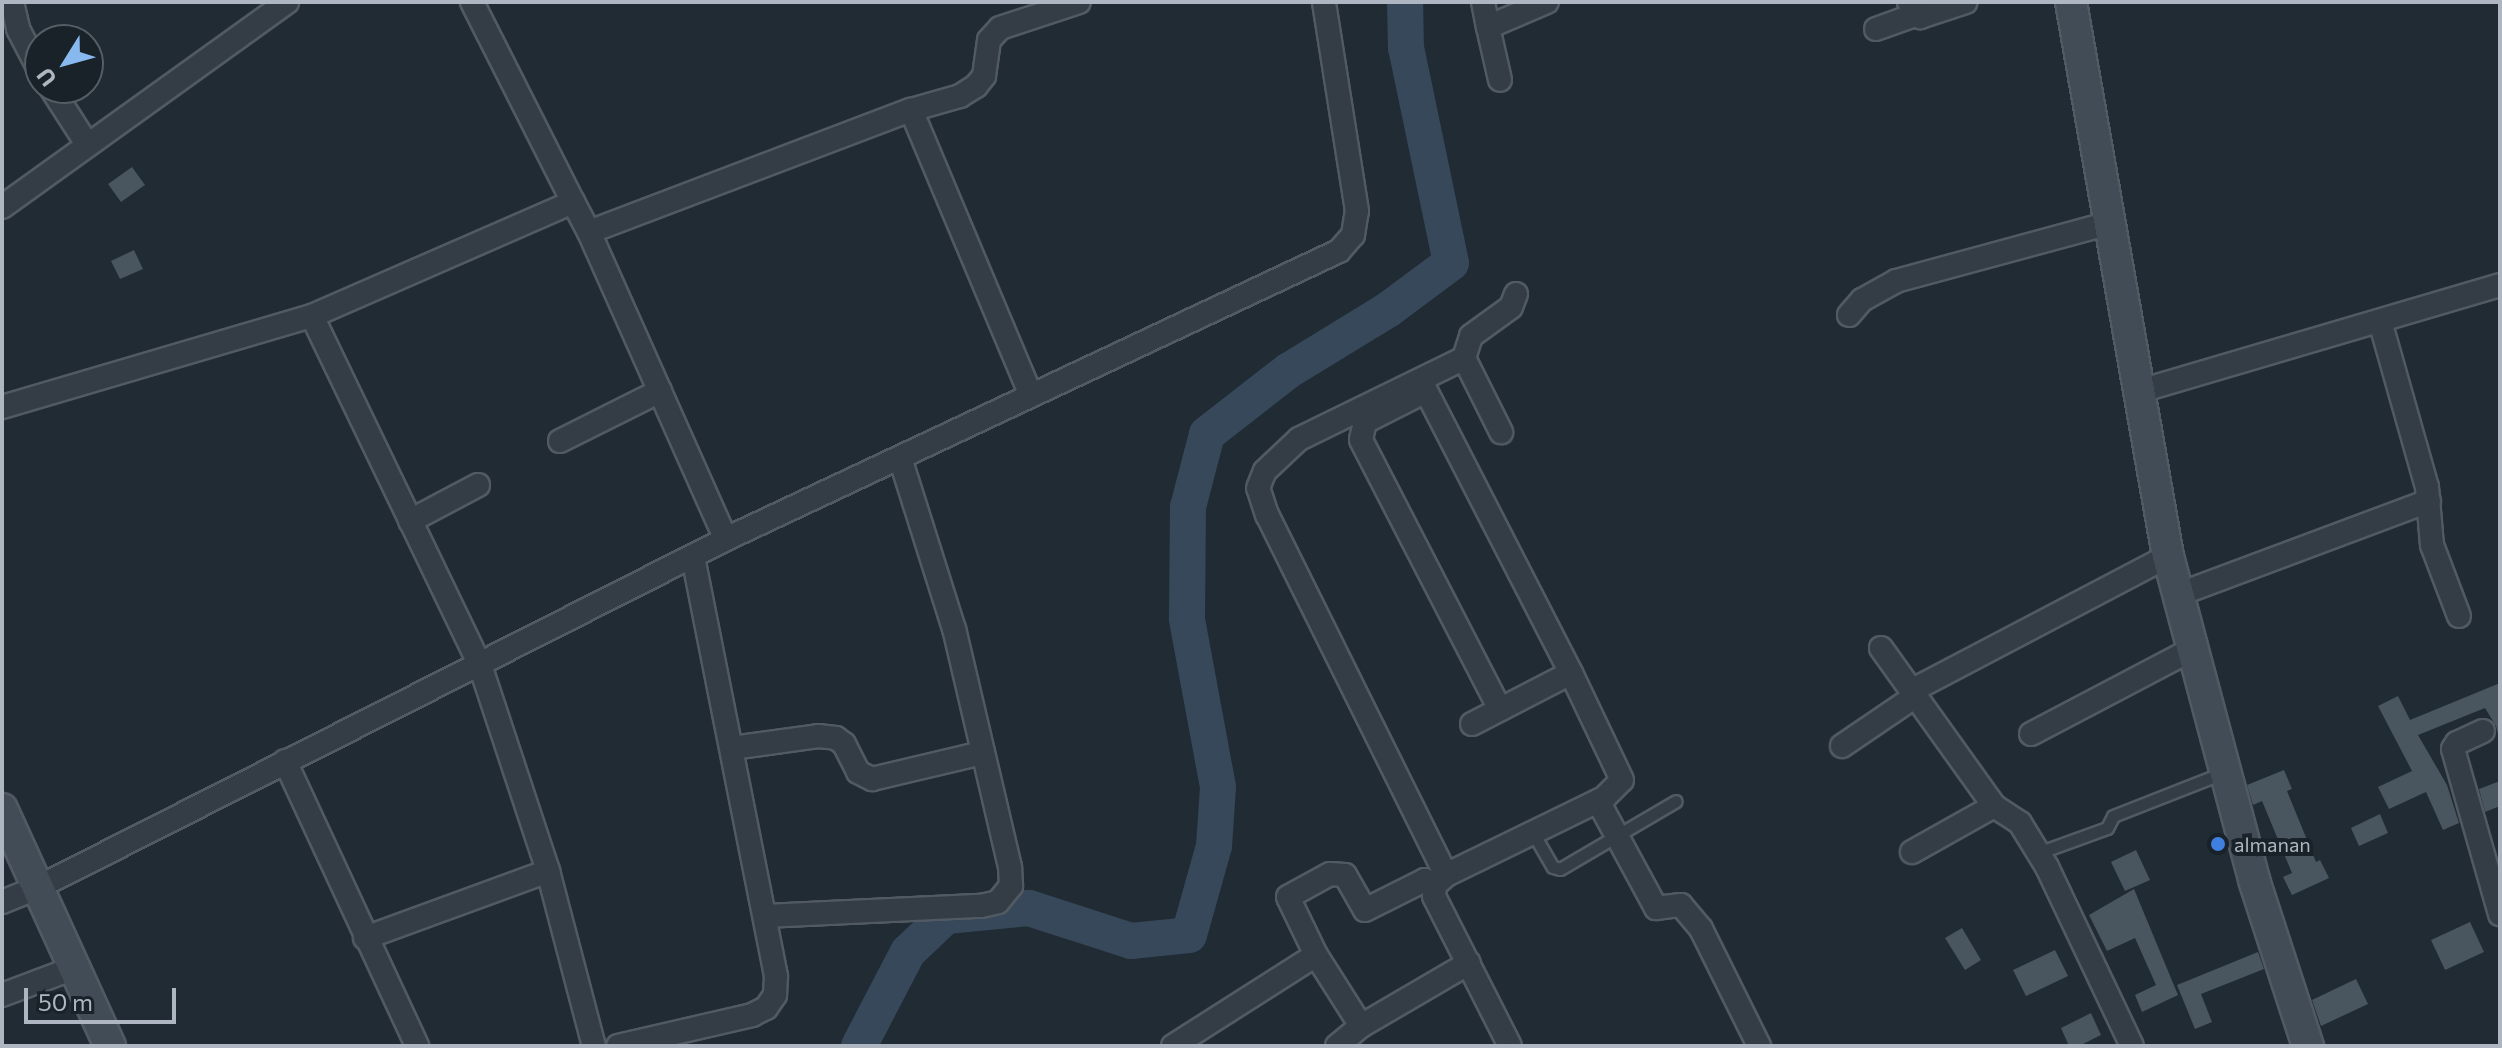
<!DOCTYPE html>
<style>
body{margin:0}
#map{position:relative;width:2502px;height:1048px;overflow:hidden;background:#212b34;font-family:Commissioner,sans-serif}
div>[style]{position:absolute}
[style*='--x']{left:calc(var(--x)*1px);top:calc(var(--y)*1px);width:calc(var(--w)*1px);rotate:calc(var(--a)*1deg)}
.river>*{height:36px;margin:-18px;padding:0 18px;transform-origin:18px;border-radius:18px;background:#36485a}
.building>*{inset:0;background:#49555f}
.roads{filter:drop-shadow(2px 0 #515a62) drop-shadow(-2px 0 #515a62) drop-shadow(0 2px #515a62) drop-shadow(0 -2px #515a62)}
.lane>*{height:11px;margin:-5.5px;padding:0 5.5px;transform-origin:5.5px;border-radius:5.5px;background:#343c45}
.street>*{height:22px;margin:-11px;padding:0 11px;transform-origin:11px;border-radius:11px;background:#343c45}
.secondary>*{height:30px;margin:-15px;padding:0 15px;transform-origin:15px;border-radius:15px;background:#424c57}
.dots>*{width:22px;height:22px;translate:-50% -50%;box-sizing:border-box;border:4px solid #192129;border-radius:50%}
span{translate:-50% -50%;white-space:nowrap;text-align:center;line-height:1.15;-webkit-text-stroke:8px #192129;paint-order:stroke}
.poi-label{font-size:20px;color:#aeb7c1}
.left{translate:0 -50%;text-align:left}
.frame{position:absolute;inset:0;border:4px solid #aeb7c1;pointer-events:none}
.north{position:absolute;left:24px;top:24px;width:80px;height:80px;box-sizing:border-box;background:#192129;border:2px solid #555d66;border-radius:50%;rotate:233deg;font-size:22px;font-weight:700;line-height:32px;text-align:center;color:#aeb7c1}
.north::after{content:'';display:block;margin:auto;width:28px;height:36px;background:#87b9ee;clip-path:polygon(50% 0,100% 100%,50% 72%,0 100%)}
.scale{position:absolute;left:24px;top:988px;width:152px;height:36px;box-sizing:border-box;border:4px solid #aeb7c1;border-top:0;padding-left:10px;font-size:24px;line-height:28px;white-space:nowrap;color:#aeb7c1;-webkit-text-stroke:6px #192129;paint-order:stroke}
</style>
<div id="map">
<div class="river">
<div style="--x:859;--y:1046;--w:106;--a:-62.5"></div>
<div style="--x:908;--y:952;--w:52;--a:-43.5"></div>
<div style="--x:946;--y:916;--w:83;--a:-5.5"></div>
<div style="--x:1029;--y:908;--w:107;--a:17.9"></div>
<div style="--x:1131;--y:941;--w:58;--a:-5.9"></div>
<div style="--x:1189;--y:935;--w:92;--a:-74.3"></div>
<div style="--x:1214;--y:846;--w:59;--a:-86.1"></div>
<div style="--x:1218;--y:787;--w:171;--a:-100.5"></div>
<div style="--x:1187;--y:619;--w:112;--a:-89.5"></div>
<div style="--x:1188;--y:507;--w:75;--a:-75.4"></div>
<div style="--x:1207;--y:434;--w:103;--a:-37.9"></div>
<div style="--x:1288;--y:371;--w:119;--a:-31.5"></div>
<div style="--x:1389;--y:309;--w:77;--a:-36.6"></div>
<div style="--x:1451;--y:263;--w:220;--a:-101.8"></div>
<div style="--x:1406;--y:48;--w:46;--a:-91.2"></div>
</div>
<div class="building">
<div style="clip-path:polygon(132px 167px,145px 185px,121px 202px,108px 184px)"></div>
<div style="clip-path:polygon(134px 250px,143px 269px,120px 279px,111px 261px)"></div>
<div style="clip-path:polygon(2500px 683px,2500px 743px,2496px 726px,2485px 708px,2418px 735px,2447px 785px,2459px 823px,2443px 830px,2426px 792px,2389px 809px,2378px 787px,2412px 771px,2378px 706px,2398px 696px,2410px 720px)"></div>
<div style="clip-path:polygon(2284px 770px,2292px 789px,2287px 791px,2316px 862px,2320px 860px,2329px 878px,2292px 895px,2283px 877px,2292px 873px,2262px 801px,2253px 805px,2247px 785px)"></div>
<div style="clip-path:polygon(2500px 781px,2500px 806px,2485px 812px,2479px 789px)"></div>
<div style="clip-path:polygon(2380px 814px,2388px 833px,2359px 846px,2351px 828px)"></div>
<div style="clip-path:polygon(2136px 850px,2150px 880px,2125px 891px,2111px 862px)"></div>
<div style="clip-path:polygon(2134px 889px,2178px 995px,2142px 1012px,2135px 995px,2156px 985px,2135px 938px,2107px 951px,2089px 915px)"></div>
<div style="clip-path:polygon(2470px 922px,2484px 952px,2445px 970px,2431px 940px)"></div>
<div style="clip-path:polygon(1962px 928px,1981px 960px,1965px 970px,1945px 938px)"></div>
<div style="clip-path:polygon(2055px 950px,2068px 976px,2026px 996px,2013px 970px)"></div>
<div style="clip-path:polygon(2258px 952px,2264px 969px,2201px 994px,2212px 1022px,2195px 1029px,2177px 985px)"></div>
<div style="clip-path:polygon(2356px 979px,2368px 1004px,2321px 1026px,2312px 1000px)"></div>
<div style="clip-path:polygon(2091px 1013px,2101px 1035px,2079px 1046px,2069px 1046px,2061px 1028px)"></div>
</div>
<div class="roads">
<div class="lane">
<div style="--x:1533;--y:833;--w:39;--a:60"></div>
<div style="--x:1553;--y:867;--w:7;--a:16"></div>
<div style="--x:1560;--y:869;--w:134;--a:-30.4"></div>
<div style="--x:2038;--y:853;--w:73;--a:-19.9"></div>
<div style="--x:2107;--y:828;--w:13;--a:-63"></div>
<div style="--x:2113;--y:816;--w:118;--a:-21.4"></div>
</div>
<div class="street">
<div style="--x:12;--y:2;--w:28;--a:77"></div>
<div style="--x:18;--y:29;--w:47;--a:62.4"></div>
<div style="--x:1483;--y:2;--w:25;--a:79"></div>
<div style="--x:1488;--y:27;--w:64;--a:-23"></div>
<div style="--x:1909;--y:2;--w:19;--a:54"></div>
<div style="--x:1920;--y:17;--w:48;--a:-18.1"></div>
<div style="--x:1488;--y:27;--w:54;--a:77.2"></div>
<div style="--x:1876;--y:29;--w:41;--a:-19.7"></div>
<div style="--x:51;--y:88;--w:67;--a:57.3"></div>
<div style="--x:911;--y:110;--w:309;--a:67.2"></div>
<div style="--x:573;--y:202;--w:34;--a:62"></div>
<div style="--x:589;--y:232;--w:344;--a:-20.8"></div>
<div style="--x:911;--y:110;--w:51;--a:-15.9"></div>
<div style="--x:960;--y:96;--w:19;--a:-32"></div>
<div style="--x:976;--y:86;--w:13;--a:-51"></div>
<div style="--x:984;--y:76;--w:36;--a:-82"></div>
<div style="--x:989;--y:40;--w:16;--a:-47"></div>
<div style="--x:1000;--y:28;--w:83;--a:-18.2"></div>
<div style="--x:2;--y:207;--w:351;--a:-35.7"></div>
<div style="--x:589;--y:232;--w:336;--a:66"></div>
<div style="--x:1849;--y:315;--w:20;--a:-49"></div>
<div style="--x:1862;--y:300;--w:39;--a:-29"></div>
<div style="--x:1896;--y:281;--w:222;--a:-15.2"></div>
<div style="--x:312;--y:316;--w:387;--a:64.3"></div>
<div style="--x:480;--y:665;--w:217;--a:71.7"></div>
<div style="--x:548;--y:871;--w:181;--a:75.3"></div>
<div style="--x:2380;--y:321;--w:173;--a:74.2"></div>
<div style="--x:2427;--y:487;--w:58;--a:85.1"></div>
<div style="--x:2432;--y:545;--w:76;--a:69.2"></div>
<div style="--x:1464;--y:358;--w:83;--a:63.4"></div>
<div style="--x:2140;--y:391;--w:375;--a:-16.4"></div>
<div style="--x:2;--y:407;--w:323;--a:-16.4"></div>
<div style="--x:312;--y:316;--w:285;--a:-23.6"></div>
<div style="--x:573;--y:202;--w:224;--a:-116.8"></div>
<div style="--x:560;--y:441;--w:112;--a:-26.6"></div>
<div style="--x:410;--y:521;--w:77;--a:-27.9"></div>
<div style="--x:2177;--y:595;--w:269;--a:-20.5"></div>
<div style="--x:1881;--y:648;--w:194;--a:54.4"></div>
<div style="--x:1994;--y:806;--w:31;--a:33"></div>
<div style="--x:2020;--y:823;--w:52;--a:58.5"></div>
<div style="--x:2047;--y:867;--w:198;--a:64.6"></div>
<div style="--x:1913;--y:690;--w:288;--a:-27.7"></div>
<div style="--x:1472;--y:724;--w:111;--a:-27.3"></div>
<div style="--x:2483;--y:731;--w:29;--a:155"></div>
<div style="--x:2457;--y:743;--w:7;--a:124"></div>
<div style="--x:2453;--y:749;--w:172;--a:74.1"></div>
<div style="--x:2031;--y:734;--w:181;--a:-27.7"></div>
<div style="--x:1842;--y:746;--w:91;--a:-34.2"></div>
<div style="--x:732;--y:748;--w:87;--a:-7.9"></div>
<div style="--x:818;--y:736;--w:18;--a:6"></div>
<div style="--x:836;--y:738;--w:10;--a:37"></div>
<div style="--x:844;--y:744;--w:31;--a:63"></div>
<div style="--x:858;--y:772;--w:16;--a:27"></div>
<div style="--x:872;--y:779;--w:113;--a:-13.3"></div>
<div style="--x:285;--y:761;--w:314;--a:65.1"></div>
<div style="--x:1598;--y:801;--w:122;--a:61.5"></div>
<div style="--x:1656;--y:908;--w:25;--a:-7"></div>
<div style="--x:1681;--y:905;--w:31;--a:50"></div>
<div style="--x:1701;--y:929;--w:131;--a:63.6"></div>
<div style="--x:1912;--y:852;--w:94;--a:-29.3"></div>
<div style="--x:1446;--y:875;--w:176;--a:-26"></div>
<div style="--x:1604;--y:798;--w:25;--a:-45"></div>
<div style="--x:1622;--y:780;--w:119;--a:-115.5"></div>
<div style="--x:1571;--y:673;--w:317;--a:-117.2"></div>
<div style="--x:1426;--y:391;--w:68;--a:153.1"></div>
<div style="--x:1365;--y:422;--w:18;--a:103"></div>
<div style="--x:1361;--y:440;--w:303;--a:62.7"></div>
<div style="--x:2;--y:902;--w:40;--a:-22"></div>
<div style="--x:39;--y:887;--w:770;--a:-26.86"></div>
<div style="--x:726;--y:539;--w:677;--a:-25.17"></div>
<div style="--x:1339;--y:251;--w:21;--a:-49"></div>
<div style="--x:1353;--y:235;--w:24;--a:-81"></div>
<div style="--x:1357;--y:211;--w:212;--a:-99"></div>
<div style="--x:765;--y:916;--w:216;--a:-2.7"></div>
<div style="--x:981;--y:906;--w:17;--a:-13"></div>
<div style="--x:998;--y:902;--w:21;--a:-51"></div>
<div style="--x:1011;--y:886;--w:19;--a:-93"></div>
<div style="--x:1010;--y:867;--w:244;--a:-103.2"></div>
<div style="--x:954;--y:629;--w:179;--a:-107.5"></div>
<div style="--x:365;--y:938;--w:195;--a:-20.1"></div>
<div style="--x:1316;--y:955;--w:84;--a:57.6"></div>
<div style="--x:1361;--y:1026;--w:125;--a:-30.3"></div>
<div style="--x:2;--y:995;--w:77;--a:-20.6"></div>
<div style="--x:618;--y:1046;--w:138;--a:-13"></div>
<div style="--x:752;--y:1015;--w:16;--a:-27"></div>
<div style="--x:766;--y:1008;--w:16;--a:-55"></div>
<div style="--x:775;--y:995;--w:19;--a:-87"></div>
<div style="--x:776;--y:976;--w:426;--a:-101.2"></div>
<div style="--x:1173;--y:1046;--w:169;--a:-32.5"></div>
<div style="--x:1316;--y:955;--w:64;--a:-115.8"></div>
<div style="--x:1288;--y:897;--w:48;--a:-28.7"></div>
<div style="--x:1330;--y:874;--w:15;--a:4"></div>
<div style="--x:1345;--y:875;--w:40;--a:60.3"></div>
<div style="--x:1365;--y:910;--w:67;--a:-26.6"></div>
<div style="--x:1425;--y:880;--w:11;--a:27"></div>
<div style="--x:1337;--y:1046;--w:31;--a:-40"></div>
<div style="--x:1510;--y:1046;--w:168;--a:-116.9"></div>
<div style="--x:1434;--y:896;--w:11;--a:-85"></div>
<div style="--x:1435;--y:885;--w:15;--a:-42"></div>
<div style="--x:1446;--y:875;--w:402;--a:-116.4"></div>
<div style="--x:1267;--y:515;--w:28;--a:-108"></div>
<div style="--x:1258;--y:488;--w:18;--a:-68"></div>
<div style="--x:1265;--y:471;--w:47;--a:-43.3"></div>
<div style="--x:1299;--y:439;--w:184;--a:-26.1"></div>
<div style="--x:1464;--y:358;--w:23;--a:-72"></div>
<div style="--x:1471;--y:336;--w:49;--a:-35.9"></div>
<div style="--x:1511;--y:307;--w:14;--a:-69"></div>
</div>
<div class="secondary">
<div style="--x:2071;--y:2;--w:562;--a:80.07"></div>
<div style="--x:2168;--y:556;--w:335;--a:75.1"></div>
<div style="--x:2254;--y:880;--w:175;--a:72"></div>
<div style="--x:2;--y:809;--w:260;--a:65.5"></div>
</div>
</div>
<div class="dots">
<div style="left:2218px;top:844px;background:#3f7fe0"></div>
</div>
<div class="poi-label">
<span class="left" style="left:2234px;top:844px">almanan</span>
</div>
<div class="frame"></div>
<div class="north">U</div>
<div class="scale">50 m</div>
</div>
